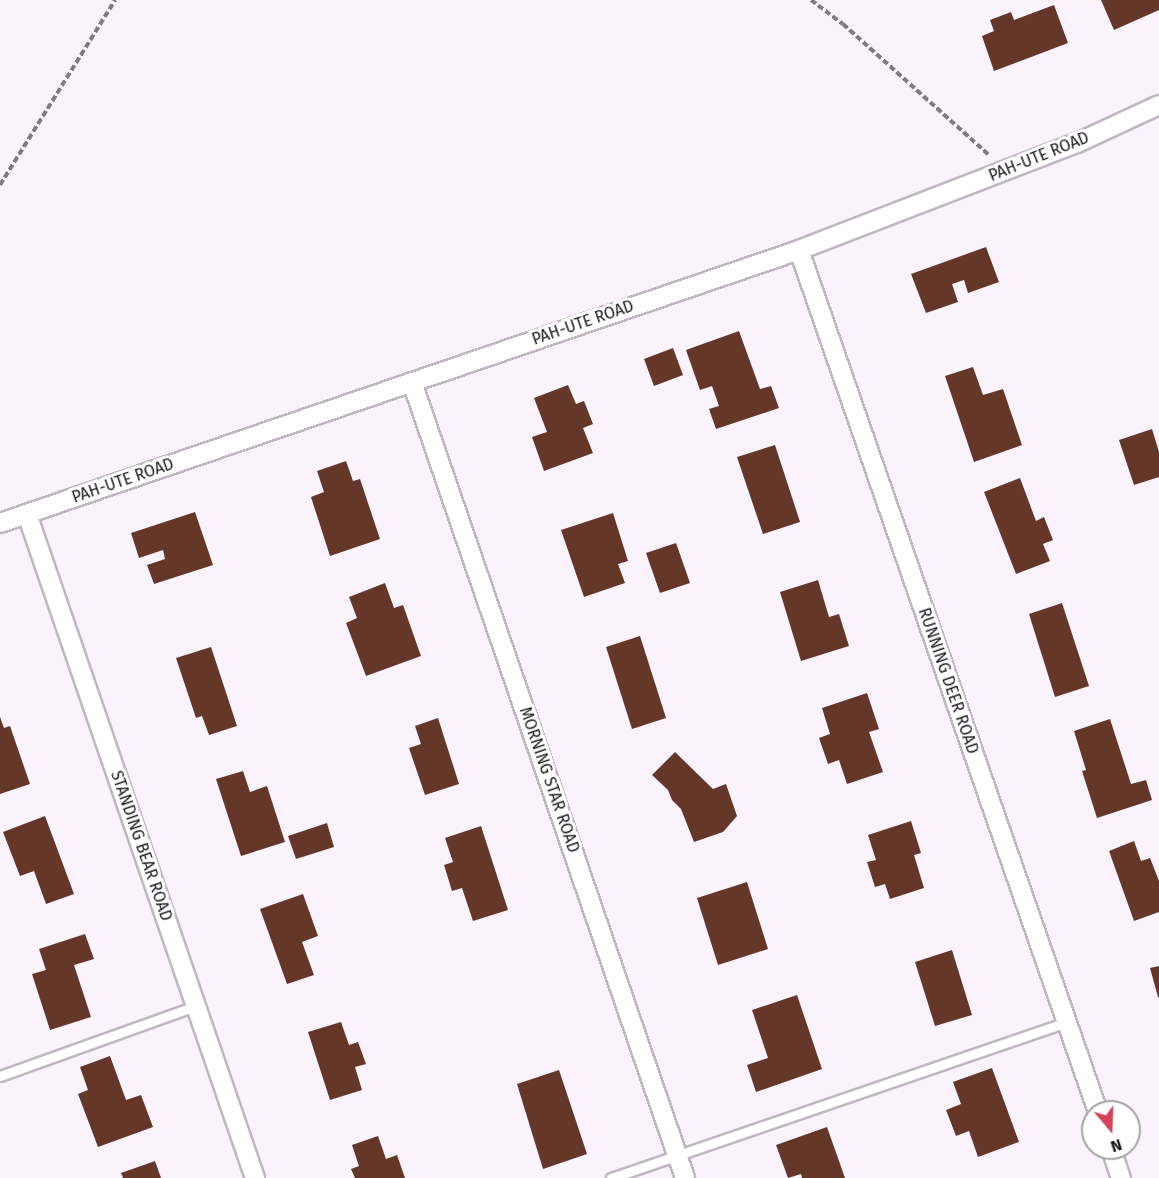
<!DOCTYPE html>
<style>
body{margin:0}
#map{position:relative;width:1159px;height:1178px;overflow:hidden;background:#faf2fd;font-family:"Fira Sans",sans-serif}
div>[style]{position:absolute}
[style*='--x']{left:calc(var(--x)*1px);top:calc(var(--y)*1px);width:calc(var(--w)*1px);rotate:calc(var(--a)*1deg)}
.building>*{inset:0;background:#643729}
.path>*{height:4px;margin-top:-2px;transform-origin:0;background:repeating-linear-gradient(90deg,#7f7b81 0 6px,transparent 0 9px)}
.roads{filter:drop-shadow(2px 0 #bfb8c1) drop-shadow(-2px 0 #bfb8c1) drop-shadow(0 2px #bfb8c1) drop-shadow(0 -2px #bfb8c1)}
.service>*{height:9px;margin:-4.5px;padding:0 4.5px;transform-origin:4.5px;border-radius:4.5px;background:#fff}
.minor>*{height:18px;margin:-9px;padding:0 9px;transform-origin:9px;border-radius:9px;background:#fff}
span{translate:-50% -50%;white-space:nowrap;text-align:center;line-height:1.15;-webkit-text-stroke:6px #fff;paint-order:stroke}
.street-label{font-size:16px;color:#1a181b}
.north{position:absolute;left:1081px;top:1100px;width:60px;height:60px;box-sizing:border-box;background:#fff;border:2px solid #a3a3a4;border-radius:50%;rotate:161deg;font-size:16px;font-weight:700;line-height:24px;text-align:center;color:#1a181b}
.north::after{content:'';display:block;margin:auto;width:21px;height:27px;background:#d5445a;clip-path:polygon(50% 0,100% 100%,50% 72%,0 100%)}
</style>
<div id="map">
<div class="building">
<div style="clip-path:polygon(1101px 0,1159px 0,1159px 10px,1114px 30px)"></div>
<div style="clip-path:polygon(1054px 5px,1068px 43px,994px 71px,982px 36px,994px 31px,990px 20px,1011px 12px,1014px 20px)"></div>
<div style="clip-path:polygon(986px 247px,999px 282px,968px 293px,964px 280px,952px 284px,958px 302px,926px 313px,911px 274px)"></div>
<div style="clip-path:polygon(739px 331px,760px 389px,771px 386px,779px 408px,716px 429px,709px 409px,719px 406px,712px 386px,700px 390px,686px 350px)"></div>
<div style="clip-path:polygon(673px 348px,683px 375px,654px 386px,644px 359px)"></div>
<div style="clip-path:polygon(973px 367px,983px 395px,1003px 389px,1022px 445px,974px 462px,945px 376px)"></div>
<div style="clip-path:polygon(568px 385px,576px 404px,584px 401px,593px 424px,583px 428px,593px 453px,544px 471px,532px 437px,547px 432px,534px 398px)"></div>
<div style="clip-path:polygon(1152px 429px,1159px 452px,1159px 477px,1134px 485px,1119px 440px)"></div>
<div style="clip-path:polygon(775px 445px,800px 522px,763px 534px,737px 457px)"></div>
<div style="clip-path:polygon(346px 461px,353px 481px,360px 479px,380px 539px,330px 556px,311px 497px,324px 492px,317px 471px)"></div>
<div style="clip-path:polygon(1020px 478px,1036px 521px,1044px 517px,1053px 540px,1043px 544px,1050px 561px,1016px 574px,984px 492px)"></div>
<div style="clip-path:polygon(195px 512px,213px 565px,154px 584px,147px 565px,165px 559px,163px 550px,139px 558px,131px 533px)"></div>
<div style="clip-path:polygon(613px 513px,628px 561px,618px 564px,625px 583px,584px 597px,561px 530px)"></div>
<div style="clip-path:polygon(676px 543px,690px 583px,660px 593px,646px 553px)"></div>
<div style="clip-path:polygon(818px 580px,829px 617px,839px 614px,849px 646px,801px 661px,780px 592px)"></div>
<div style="clip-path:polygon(385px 583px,394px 608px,403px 605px,421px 656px,366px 676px,346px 623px,357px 618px,349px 597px)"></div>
<div style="clip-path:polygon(1062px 603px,1089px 686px,1055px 697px,1029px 614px)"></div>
<div style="clip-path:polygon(640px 636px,666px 718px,632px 729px,606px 647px)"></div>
<div style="clip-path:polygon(211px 647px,237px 726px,209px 735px,202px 716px,196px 718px,176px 658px)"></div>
<div style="clip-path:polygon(867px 693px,879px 729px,869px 732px,883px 772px,847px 784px,839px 760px,828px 764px,819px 738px,830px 734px,822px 708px)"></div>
<div style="clip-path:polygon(0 717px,4px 728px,10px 726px,30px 784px,0 794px)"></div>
<div style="clip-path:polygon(438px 718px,459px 784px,425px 795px,409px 748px,421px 744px,415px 726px)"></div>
<div style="clip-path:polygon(1110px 719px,1131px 784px,1146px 780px,1152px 800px,1097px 818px,1082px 771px,1086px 770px,1074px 731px)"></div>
<div style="clip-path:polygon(675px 752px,713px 789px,726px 784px,737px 816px,723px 832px,694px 842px,681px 809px,672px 800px,668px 790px,652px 775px)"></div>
<div style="clip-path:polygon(243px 771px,250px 792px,267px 786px,285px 842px,241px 856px,216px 779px)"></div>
<div style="clip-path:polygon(45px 816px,74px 894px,46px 904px,34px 871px,20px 876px,3px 832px)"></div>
<div style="clip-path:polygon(911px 821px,921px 853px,914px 855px,924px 888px,890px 899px,885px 884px,875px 887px,867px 862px,876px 860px,868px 835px)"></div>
<div style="clip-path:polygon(327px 823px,334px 847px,296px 859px,288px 836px)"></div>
<div style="clip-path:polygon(481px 826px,508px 910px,473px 921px,462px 888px,452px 891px,444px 865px,453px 862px,445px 838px)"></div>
<div style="clip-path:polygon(1134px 841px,1141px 861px,1150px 858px,1159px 881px,1159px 912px,1134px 921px,1109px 851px)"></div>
<div style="clip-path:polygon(747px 882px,768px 949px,718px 965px,697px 898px)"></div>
<div style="clip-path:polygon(303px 894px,318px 936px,302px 942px,314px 975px,287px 984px,260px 909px)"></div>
<div style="clip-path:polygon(85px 934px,94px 959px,74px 965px,91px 1017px,50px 1030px,32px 974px,46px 970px,39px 949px)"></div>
<div style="clip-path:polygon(952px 950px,972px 1015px,935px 1026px,915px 962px)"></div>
<div style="clip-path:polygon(1159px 966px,1159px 997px,1158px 997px,1150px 968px)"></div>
<div style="clip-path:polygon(797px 995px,822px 1069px,756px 1092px,747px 1065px,768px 1058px,752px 1010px)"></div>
<div style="clip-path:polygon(341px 1022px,349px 1045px,358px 1042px,366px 1064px,355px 1067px,362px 1090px,330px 1100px,308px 1032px)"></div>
<div style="clip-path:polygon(110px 1056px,126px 1100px,141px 1095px,153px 1127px,98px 1147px,78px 1094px,88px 1090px,80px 1067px)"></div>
<div style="clip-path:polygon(992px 1068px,1019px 1142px,978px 1157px,969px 1131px,956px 1136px,946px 1110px,961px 1104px,953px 1082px)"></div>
<div style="clip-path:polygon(559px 1070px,587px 1154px,543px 1169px,517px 1084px)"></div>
<div style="clip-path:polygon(827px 1127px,845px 1178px,802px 1178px,801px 1174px,788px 1178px,776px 1145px)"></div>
<div style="clip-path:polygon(378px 1136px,386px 1159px,397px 1155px,405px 1178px,355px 1178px,351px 1169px,359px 1166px,352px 1145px)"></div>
<div style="clip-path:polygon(155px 1161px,161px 1178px,123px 1178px,121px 1173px)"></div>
</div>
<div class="path">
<div style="--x:811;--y:0;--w:40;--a:37"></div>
<div style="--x:843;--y:24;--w:195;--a:41.9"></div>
<div style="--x:0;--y:185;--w:218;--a:-58.1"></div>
</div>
<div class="roads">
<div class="service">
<div style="--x:0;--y:1076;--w:208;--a:-19.7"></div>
<div style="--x:611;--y:1178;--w:482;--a:-18.9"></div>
</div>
<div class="minor">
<div style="--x:799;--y:250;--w:912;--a:70.87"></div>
<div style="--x:412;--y:382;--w:842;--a:71.07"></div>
<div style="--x:27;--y:514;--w:702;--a:71.05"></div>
<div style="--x:0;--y:523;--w:844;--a:-18.86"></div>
<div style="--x:799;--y:250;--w:298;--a:-21.1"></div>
<div style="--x:1077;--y:143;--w:90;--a:-24.9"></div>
<div style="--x:1111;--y:1148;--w:32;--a:72"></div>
</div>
</div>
<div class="street-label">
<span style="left:1039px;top:157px;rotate:-22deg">PAH-UTE ROAD</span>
<span style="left:583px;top:323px;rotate:-19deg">PAH-UTE ROAD</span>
<span style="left:123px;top:481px;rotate:-19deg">PAH-UTE ROAD</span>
<span style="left:948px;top:681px;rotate:71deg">RUNNING DEER ROAD</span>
<span style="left:549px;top:780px;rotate:71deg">MORNING STAR ROAD</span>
<span style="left:141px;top:846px;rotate:71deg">STANDING BEAR ROAD</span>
</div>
<div class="north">N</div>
</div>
